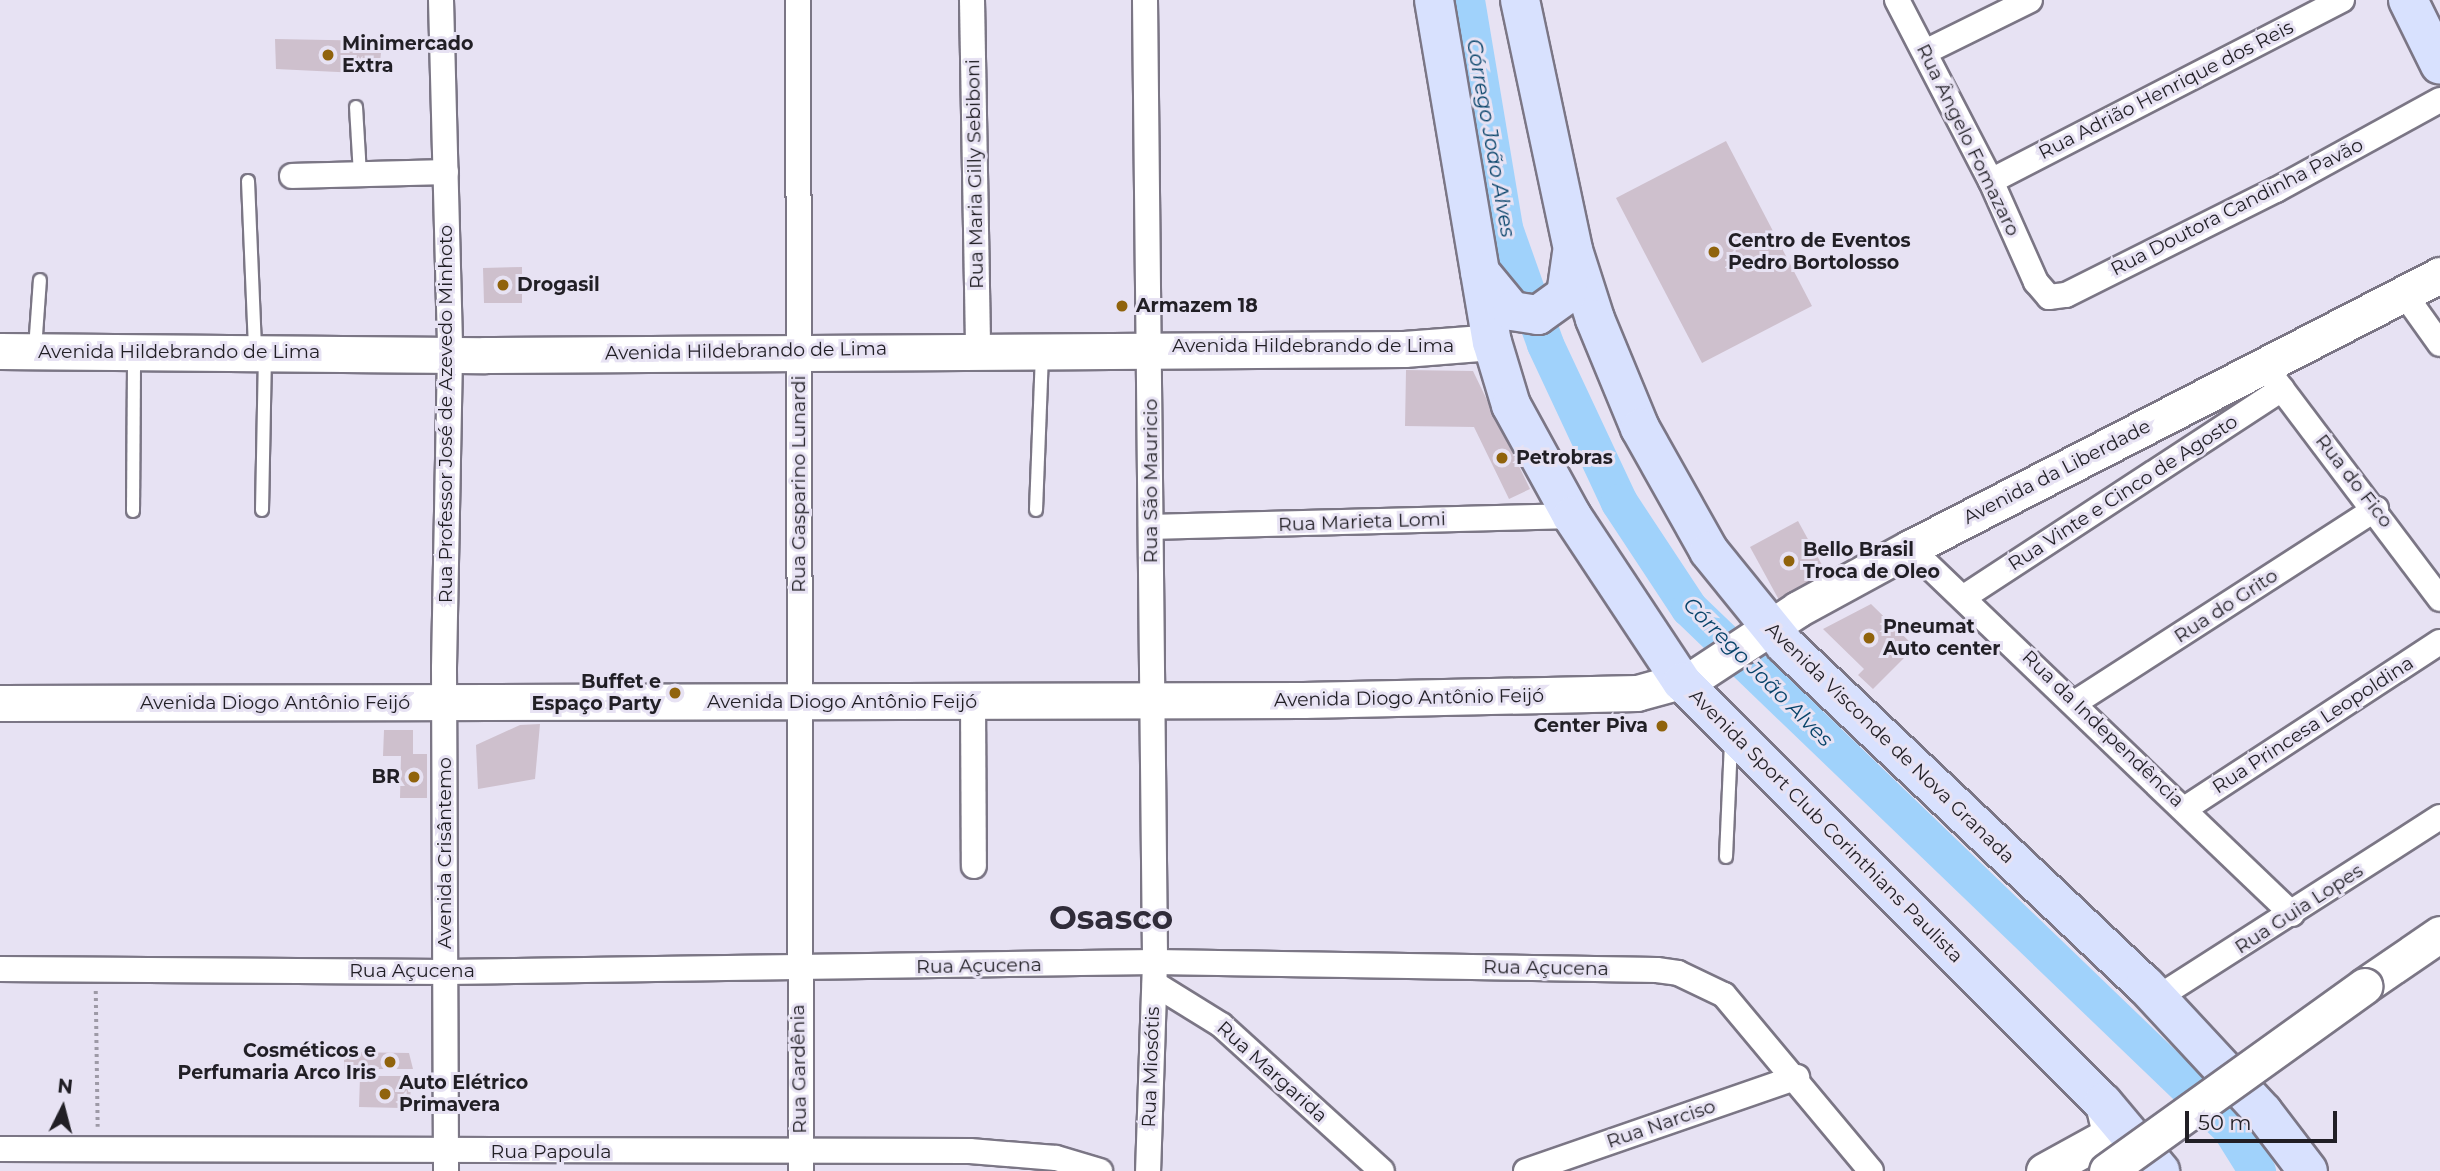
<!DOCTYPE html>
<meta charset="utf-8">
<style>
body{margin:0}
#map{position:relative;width:2440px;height:1171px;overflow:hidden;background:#e7e2f3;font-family:Montserrat,sans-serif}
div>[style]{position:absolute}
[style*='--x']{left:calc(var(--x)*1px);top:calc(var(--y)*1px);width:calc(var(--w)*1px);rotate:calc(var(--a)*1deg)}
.river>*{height:37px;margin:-18.5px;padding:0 18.5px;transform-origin:18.5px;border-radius:18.5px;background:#a0d2fb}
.building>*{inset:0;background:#cec0cd}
.path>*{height:3.5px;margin-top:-1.75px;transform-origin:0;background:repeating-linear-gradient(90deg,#9d99a6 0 3.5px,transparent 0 7px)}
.roads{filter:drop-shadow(2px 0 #7b7685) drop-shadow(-2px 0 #7b7685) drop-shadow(0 2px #7b7685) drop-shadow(0 -2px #7b7685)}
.lane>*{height:12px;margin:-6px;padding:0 6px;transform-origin:6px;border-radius:6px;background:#fff}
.street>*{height:24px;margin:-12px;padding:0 12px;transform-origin:12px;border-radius:12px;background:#fff}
.secondary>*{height:35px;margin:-17.5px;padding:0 17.5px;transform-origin:17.5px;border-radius:17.5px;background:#fff}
.primary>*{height:38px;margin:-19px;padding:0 19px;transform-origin:19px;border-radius:19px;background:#d8e1fe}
.bridges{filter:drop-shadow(2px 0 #7b7685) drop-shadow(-2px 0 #7b7685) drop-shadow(0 2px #7b7685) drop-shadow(0 -2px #7b7685)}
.secondary-bridge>*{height:35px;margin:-17.5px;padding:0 17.5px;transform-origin:17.5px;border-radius:17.5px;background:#fff}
.dots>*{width:19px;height:19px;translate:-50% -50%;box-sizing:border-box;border:4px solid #e7e2f3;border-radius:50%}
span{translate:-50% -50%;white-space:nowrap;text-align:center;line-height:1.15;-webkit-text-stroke:6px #e7e2f3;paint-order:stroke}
.poi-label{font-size:19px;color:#211f25;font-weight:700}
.left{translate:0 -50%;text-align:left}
.right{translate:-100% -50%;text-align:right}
.street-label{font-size:19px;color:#211f25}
.water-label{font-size:21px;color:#08446a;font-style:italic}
.town-label{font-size:33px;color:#302c39;font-weight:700}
.north{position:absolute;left:28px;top:1073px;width:70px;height:70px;-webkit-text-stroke:5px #e7e2f3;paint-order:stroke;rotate:6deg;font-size:19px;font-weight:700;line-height:28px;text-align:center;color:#211f25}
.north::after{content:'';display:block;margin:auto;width:24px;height:32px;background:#211f25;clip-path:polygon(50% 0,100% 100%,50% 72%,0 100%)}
.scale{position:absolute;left:2185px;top:1111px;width:152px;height:32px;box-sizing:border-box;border:4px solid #211f25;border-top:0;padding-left:9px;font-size:21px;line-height:24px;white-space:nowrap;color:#211f25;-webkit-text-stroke:5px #e7e2f3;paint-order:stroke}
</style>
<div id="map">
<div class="river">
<div style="--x:1466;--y:0;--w:231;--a:80.5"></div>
<div style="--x:1504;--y:228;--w:123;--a:70.5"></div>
<div style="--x:1545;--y:344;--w:174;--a:64.9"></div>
<div style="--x:1619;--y:502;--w:127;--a:56.6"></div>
<div style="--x:1689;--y:608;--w:750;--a:43.87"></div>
<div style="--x:2230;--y:1128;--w:51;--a:57.9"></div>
</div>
<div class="building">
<div style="clip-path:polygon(275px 39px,382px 41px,379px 74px,276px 69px)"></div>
<div style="clip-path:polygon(1726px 141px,1812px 306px,1702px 363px,1616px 198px)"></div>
<div style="clip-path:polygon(522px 267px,522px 303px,484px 303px,483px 268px)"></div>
<div style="clip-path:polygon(1406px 370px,1473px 371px,1530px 489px,1509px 499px,1474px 427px,1405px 426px)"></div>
<div style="clip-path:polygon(1798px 521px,1827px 574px,1779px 600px,1750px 547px)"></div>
<div style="clip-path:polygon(1871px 604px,1915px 647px,1873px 689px,1858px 675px,1864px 669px,1823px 629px)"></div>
<div style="clip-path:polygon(540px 724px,535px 779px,478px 789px,476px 745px,520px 725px)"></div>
<div style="clip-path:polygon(384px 730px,413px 730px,413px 754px,427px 754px,427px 798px,400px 798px,401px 756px,383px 756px)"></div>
<div style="clip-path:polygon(344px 1052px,409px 1053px,413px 1069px,344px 1069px)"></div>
<div style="clip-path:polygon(360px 1076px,401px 1076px,400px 1086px,411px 1086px,410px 1101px,401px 1101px,401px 1108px,359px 1107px)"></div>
</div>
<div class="path">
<div style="--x:96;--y:991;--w:136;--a:89.2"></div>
</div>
<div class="roads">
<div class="lane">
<div style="--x:356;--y:107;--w:67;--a:86.6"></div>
<div style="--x:248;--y:181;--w:169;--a:87.6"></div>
<div style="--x:35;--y:349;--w:69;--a:-85.9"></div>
<div style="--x:262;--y:510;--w:155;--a:-88.9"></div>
<div style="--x:1036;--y:510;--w:158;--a:-87.8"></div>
<div style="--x:133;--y:511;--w:156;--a:-89.6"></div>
<div style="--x:1726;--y:857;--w:116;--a:-87.5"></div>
</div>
<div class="street">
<div style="--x:441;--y:0;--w:355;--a:88.5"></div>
<div style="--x:450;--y:355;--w:313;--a:91.1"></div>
<div style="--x:444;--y:668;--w:503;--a:89.77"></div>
<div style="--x:798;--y:0;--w:1171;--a:89.85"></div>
<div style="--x:972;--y:0;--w:348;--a:89"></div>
<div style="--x:1145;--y:0;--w:962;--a:89.4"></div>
<div style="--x:1155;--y:962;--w:209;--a:91.9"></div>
<div style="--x:1897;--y:0;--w:204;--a:62.6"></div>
<div style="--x:1991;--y:181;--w:111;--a:66"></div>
<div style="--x:2036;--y:282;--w:20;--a:49"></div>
<div style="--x:2049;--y:297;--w:17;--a:-7"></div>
<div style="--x:2066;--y:295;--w:235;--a:-26.6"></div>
<div style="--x:2276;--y:190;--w:187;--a:-28.8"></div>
<div style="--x:1925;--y:52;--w:117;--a:-26.3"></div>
<div style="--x:292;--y:176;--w:154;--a:-1.5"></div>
<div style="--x:1991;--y:181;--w:395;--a:-27.3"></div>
<div style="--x:2405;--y:295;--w:60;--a:54.5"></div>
<div style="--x:2272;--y:376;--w:279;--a:53"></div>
<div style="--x:1151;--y:527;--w:421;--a:-1.5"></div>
<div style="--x:1910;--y:548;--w:529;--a:43.77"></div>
<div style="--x:1964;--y:597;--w:380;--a:-33.2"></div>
<div style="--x:973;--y:701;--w:165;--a:89.7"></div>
<div style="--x:2076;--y:702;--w:357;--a:-32.8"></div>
<div style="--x:2186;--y:808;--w:303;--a:-33.2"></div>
<div style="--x:0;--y:969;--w:446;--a:0.4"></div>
<div style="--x:446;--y:972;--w:709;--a:-0.81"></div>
<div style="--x:1155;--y:962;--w:502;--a:0.91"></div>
<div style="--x:1657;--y:970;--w:21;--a:8"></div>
<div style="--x:1678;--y:973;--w:51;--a:25.6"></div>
<div style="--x:1724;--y:995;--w:229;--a:50.1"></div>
<div style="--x:1155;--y:984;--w:78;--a:31.8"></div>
<div style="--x:1221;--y:1025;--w:217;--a:42.2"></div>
<div style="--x:2157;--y:998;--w:336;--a:-32.6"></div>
<div style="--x:0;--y:1149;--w:970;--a:0.12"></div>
<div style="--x:970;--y:1151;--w:86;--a:4.7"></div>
<div style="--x:1056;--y:1158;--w:46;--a:16.5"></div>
<div style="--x:1526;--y:1171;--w:287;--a:-19.1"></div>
</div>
<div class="secondary">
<div style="--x:0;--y:351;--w:485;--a:0.5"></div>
<div style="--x:485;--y:355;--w:919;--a:-0.37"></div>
<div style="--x:1404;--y:349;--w:88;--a:-4.5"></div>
<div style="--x:0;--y:703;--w:1303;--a:-0.13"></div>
<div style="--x:1303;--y:700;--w:334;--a:-1.2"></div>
<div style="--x:1637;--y:693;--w:60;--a:-15.4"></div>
<div style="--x:1695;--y:677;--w:123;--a:-33.4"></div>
<div style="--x:1798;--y:609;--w:128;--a:-28.6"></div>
<div style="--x:1910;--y:548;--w:596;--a:-27.25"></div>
<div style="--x:2364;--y:986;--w:92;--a:-34.4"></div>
<div style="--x:2044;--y:1171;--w:68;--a:-28.8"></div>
<div style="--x:2104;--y:1138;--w:10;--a:-61"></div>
<div style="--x:2109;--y:1129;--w:27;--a:-103"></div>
</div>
<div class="primary">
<div style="--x:1434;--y:0;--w:347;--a:80.4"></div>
<div style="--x:1492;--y:342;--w:66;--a:73.2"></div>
<div style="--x:1511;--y:405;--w:127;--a:61.2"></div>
<div style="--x:1572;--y:516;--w:199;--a:56.5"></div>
<div style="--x:1682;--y:682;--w:595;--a:45"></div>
<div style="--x:2103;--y:1103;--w:89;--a:50"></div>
<div style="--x:1520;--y:0;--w:256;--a:78"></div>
<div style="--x:1573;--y:250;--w:72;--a:72.3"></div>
<div style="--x:1595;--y:319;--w:118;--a:67.6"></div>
<div style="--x:1640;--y:428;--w:141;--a:60.7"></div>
<div style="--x:1709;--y:551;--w:121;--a:51"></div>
<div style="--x:1785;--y:645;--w:495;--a:43.4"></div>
<div style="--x:2145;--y:985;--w:173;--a:47.1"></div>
<div style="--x:2263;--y:1112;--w:74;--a:52.7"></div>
<div style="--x:2408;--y:0;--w:72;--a:63.8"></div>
<div style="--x:1480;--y:272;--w:50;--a:50.6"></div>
<div style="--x:1512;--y:311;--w:26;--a:9"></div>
<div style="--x:1538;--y:315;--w:34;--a:-36"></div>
<div style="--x:1566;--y:295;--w:42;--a:-81.9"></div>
</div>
</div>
<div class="bridges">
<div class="secondary-bridge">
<div style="--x:2107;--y:1171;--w:317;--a:-35.7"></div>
</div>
</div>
<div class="dots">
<div style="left:328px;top:55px;background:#90630c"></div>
<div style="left:1714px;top:252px;background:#90630c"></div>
<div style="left:503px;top:285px;background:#90630c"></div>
<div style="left:1122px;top:306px;background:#90630c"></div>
<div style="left:1502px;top:458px;background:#90630c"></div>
<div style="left:1789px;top:561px;background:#90630c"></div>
<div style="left:1869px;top:638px;background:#90630c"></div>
<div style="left:675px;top:693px;background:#90630c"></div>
<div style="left:1662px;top:726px;background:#90630c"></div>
<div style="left:414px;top:777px;background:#90630c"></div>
<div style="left:390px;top:1062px;background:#90630c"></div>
<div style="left:385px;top:1094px;background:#90630c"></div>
</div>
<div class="poi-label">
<span class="left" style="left:342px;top:55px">Minimercado<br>Extra</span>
<span class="left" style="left:1728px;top:252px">Centro de Eventos<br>Pedro Bortolosso</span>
<span class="left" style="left:517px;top:285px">Drogasil</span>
<span class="left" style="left:1136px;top:306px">Armazem 18</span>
<span class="left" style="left:1516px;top:458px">Petrobras</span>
<span class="left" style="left:1803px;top:561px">Bello Brasil<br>Troca de Oleo</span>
<span class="left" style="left:1883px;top:638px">Pneumat<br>Auto center</span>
<span class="right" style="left:661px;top:693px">Buffet e<br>Espaço Party</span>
<span class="right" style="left:1648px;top:726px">Center Piva</span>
<span class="right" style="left:400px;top:777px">BR</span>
<span class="right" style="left:376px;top:1062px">Cosméticos e<br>Perfumaria Arco Iris</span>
<span class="left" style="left:399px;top:1094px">Auto Elétrico<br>Primavera</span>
</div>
<div class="street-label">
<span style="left:2166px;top:90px;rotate:-27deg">Rua Adrião Henrique dos Reis</span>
<span style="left:1968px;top:140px;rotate:64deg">Rua Ângelo Fomazaro</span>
<span style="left:975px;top:174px;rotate:-91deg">Rua Maria Gilly Sebiboni</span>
<span style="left:2237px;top:207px;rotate:-27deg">Rua Doutora Candinha Pavão</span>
<span style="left:1313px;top:346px">Avenida Hildebrando de Lima</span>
<span style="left:746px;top:351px;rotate:-1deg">Avenida Hildebrando de Lima</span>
<span style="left:179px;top:352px">Avenida Hildebrando de Lima</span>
<span style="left:446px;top:414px;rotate:-90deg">Rua Professor José de Azevedo Minhoto</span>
<span style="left:2057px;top:472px;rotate:-27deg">Avenida da Liberdade</span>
<span style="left:1151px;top:481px;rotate:-90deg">Rua São Mauricio</span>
<span style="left:2354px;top:481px;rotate:52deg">Rua do Fico</span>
<span style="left:799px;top:484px;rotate:-90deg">Rua Gasparino Lunardi</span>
<span style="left:2123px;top:493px;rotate:-33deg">Rua Vinte e Cinco de Agosto</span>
<span style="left:1362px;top:522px;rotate:-2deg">Rua Marieta Lomi</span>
<span style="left:2226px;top:606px;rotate:-33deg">Rua do Grito</span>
<span style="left:1409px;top:698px;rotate:-1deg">Avenida Diogo Antônio Feijó</span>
<span style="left:842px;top:702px">Avenida Diogo Antônio Feijó</span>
<span style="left:275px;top:703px">Avenida Diogo Antônio Feijó</span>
<span style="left:2313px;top:725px;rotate:-33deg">Rua Princesa Leopoldina</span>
<span style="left:2103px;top:729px;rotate:44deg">Rua da Independência</span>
<span style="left:1890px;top:743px;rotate:44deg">Avenida Visconde de Nova Granada</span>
<span style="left:1826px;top:826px;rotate:45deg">Avenida Sport Club Corinthians Paulista</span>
<span style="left:445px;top:853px;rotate:-90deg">Avenida Crisântemo</span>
<span style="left:2299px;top:909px;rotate:-33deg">Rua Guia Lopes</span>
<span style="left:979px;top:966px;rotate:-1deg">Rua Açucena</span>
<span style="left:1546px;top:968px;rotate:1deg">Rua Açucena</span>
<span style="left:412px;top:971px">Rua Açucena</span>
<span style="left:1151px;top:1067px;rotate:-88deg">Rua Miosótis</span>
<span style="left:799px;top:1069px;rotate:-91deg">Rua Gardênia</span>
<span style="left:1272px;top:1072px;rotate:42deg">Rua Margarida</span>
<span style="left:1661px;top:1124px;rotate:-19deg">Rua Narciso</span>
<span style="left:551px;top:1152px">Rua Papoula</span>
</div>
<div class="water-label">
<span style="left:1491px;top:138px;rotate:80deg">Córrego João Alves</span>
<span style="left:1758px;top:672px;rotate:45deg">Córrego João Alves</span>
</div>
<div class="town-label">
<span style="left:1111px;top:918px">Osasco</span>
</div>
<div class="north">N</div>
<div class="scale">50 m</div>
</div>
